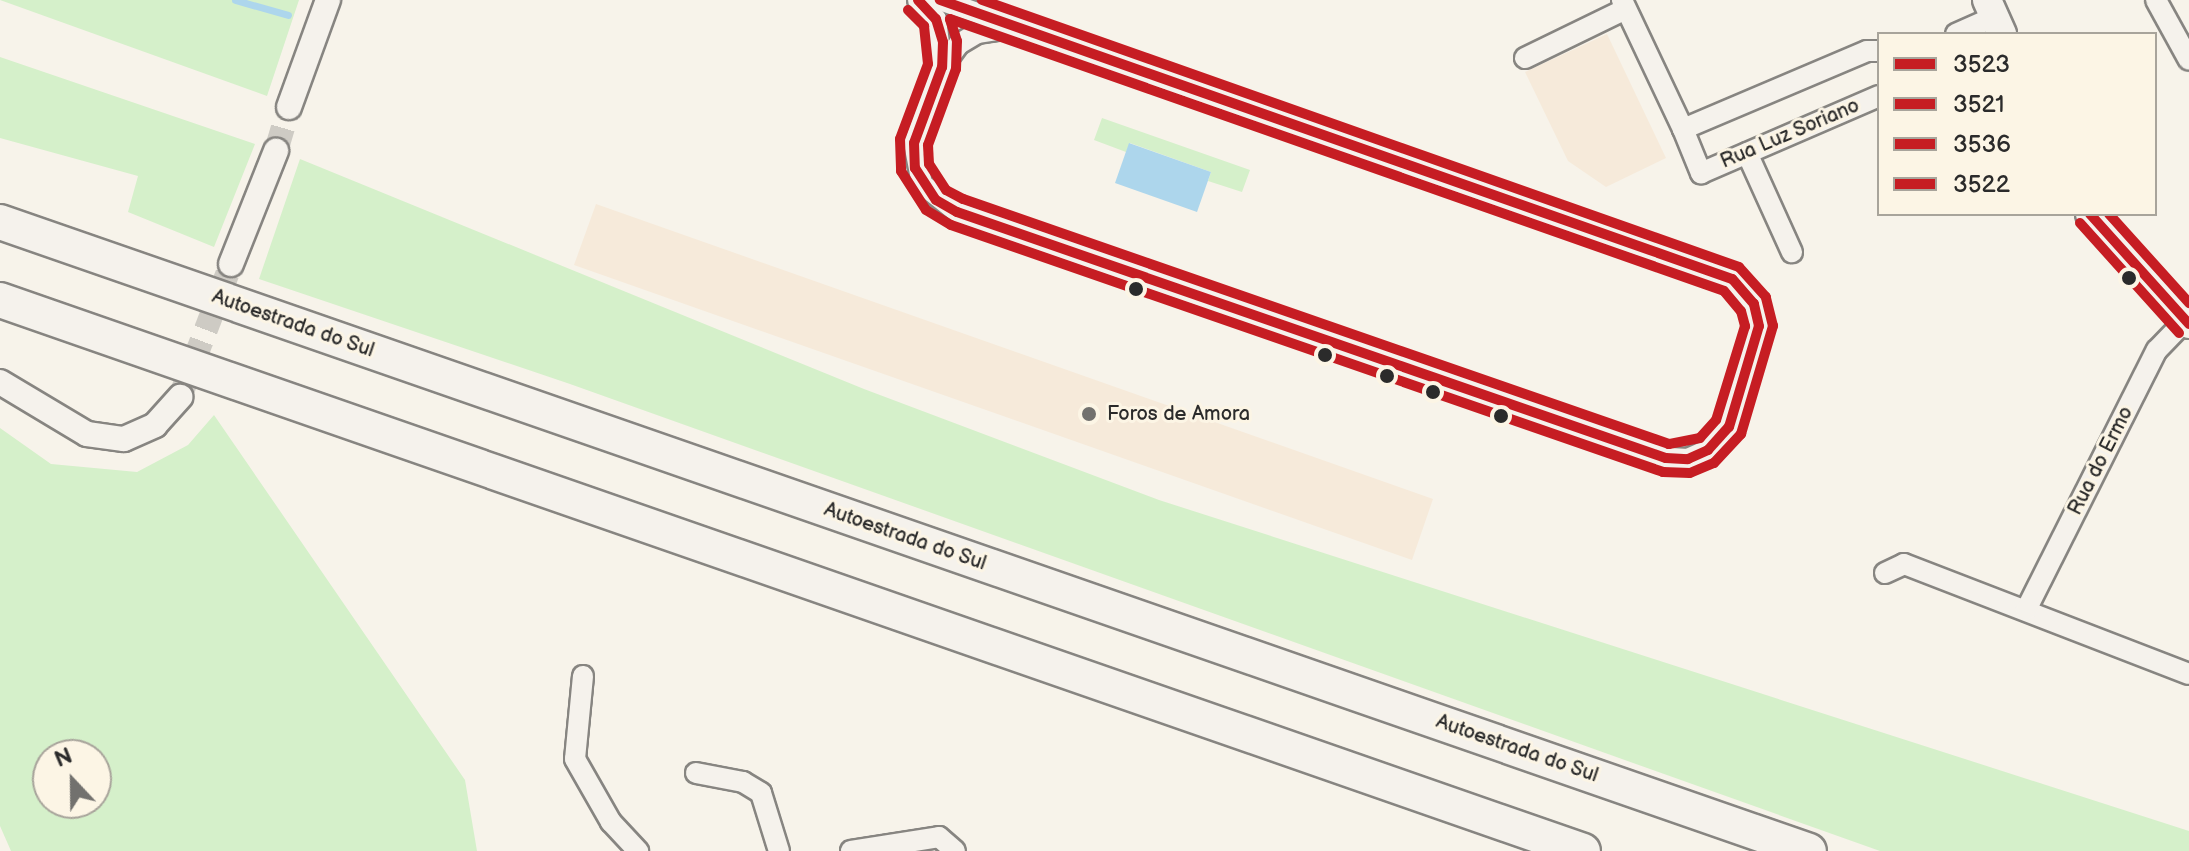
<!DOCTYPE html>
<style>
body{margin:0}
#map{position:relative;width:2189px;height:851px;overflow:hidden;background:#f7f3ea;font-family:"Balsamiq Sans",sans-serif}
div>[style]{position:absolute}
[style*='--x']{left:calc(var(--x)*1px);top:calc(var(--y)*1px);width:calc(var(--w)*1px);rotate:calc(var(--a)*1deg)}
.built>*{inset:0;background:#f6eada}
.green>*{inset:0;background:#d5f0ca}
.water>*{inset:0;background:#add6ec}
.stream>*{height:7px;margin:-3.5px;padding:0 3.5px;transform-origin:3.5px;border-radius:3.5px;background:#add6ec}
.tertiary-tunnel>*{height:24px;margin-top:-12px;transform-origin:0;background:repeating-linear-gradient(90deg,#cecbc4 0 24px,transparent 0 36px)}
.roads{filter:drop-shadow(2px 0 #878581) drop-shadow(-2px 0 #878581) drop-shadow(0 2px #878581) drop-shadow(0 -2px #878581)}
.minor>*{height:20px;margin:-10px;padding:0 10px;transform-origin:10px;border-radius:10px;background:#f5f2ec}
.tertiary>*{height:24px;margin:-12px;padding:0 12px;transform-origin:12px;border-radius:12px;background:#f5f2ec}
.secondary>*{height:28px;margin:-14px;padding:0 14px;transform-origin:14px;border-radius:14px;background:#f5f2ec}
.motorway>*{height:34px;margin:-17px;padding:0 17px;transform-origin:17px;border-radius:17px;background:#f5f2ec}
.bus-1>*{height:10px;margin:-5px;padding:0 5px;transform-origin:5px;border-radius:5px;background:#c61d23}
.bus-2>*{height:10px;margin:-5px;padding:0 5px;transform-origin:5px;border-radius:5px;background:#c61d23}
.bus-3>*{height:10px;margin:-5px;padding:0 5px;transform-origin:5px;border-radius:5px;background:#c61d23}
.bus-4>*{height:10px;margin:-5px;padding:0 5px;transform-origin:5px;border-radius:5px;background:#c61d23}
.dots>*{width:22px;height:22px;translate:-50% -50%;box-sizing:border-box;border:4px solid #fcf5e5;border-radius:50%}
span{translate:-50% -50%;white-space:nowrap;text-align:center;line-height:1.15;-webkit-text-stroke:6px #fcf5e5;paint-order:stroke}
.street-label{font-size:20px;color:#2b2b2b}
.poi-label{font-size:20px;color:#2b2b2b}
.left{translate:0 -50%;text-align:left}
.legend{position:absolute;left:1877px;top:32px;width:280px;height:184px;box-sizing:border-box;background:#fcf5e5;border:2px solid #a8a49b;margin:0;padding:10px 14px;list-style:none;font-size:24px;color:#2b2b2b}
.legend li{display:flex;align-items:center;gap:16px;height:40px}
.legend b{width:40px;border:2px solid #a8a49b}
.north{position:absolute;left:32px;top:739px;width:80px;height:80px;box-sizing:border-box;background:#fcf5e5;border:2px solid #a8a49b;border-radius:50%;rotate:338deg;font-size:22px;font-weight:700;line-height:32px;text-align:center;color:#2b2b2b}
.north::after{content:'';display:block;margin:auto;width:28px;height:36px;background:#72716e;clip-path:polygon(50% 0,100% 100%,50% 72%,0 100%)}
</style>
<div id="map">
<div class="built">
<div style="clip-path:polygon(1607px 34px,1666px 158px,1606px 187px,1568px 161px,1525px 72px)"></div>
<div style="clip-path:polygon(596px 204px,1433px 499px,1412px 560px,574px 265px)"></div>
</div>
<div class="green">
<div style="clip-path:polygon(0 0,299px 0,267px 96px)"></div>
<div style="clip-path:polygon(0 57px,255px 144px,214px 247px,128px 212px,138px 176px,0 138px)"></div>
<div style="clip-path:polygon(1102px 118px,1250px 170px,1242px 192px,1208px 181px,1211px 172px,1130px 143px,1126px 152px,1094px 140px)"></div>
<div style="clip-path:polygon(300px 159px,864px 389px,1159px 500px,2189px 831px,2189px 851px,1880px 851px,570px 384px,259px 279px)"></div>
<div style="clip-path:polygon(evenodd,214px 415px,465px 780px,477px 851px,11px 851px,0 826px,0 428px,51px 464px,137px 472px,188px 445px,214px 415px,48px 755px,96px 755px,96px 803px,48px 803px,48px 755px)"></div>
</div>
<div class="water">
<div style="clip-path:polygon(1129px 143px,1211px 172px,1197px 212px,1115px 183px)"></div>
</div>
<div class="stream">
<div style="--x:235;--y:0;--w:55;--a:15.8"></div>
</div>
<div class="tertiary-tunnel">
<div style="--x:276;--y:151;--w:46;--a:-73.5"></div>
<div style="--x:180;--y:397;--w:142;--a:-69"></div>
</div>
<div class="roads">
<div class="minor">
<div style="--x:918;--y:0;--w:26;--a:47"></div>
<div style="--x:936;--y:19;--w:48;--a:82.9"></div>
<div style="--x:940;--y:0;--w:82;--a:19.3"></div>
<div style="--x:1017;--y:27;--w:639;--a:19.37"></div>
<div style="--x:1620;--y:239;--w:119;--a:19.7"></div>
<div style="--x:1732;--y:279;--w:33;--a:49"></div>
<div style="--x:1754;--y:304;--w:23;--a:77"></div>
<div style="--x:1759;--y:326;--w:105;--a:106.5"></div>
<div style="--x:1729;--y:427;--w:31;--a:132"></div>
<div style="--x:1708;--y:450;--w:22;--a:156"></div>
<div style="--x:1688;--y:459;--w:22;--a:-177"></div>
<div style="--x:1666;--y:458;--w:750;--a:-160.86"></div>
<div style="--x:957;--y:212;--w:45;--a:-141.3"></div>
<div style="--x:922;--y:184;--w:42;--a:-101"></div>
<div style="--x:914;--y:143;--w:81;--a:-69.8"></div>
<div style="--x:942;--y:67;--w:29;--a:-54"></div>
<div style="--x:959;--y:44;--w:21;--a:-31"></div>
<div style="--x:977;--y:33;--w:40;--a:-8.5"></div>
<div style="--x:1622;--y:0;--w:143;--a:64.7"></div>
<div style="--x:2156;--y:0;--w:68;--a:61.2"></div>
<div style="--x:1956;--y:34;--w:42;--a:-24.1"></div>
<div style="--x:1879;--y:51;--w:12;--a:180"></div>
<div style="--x:1867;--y:51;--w:200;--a:157"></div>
<div style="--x:1683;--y:129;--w:48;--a:67.8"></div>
<div style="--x:1701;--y:173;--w:194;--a:-23.4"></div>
<div style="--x:1525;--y:58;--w:112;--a:-25.9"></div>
<div style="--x:1747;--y:153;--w:109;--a:65.6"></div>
<div style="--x:1885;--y:573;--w:21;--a:-25"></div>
<div style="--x:1904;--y:564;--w:305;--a:21.1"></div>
<div style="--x:2026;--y:610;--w:291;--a:-63.3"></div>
<div style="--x:2157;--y:350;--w:40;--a:-46"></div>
<div style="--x:583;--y:676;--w:83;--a:95.5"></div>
<div style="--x:575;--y:759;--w:73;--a:60.3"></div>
<div style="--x:611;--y:822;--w:40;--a:47"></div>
<div style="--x:696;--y:773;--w:48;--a:10.8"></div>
<div style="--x:743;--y:782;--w:21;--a:31"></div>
<div style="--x:761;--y:793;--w:61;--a:72.8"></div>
<div style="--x:851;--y:851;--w:89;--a:-9"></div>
<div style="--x:939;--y:837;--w:21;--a:41"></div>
</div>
<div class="tertiary">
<div style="--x:289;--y:107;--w:114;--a:-70"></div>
<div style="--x:231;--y:264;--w:122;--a:-68.3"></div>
<div style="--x:0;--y:382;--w:101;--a:30.9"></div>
<div style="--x:87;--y:434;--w:37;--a:8"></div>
<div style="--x:124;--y:439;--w:34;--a:-24"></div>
<div style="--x:155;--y:425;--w:38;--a:-48"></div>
</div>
<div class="secondary">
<div style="--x:1987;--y:0;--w:37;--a:66"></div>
<div style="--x:2090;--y:214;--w:148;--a:48"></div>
</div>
<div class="motorway">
<div style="--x:0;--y:222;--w:1915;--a:19.17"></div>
<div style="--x:0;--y:300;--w:1676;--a:19.19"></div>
</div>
</div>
<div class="bus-1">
<div style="--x:918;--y:0;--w:26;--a:47"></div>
<div style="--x:936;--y:19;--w:24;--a:73"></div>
<div style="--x:943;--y:42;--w:25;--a:92"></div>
<div style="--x:942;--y:67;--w:81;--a:110.2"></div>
<div style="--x:914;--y:143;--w:25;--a:88"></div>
<div style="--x:915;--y:168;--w:38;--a:57"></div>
<div style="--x:936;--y:200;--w:24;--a:30"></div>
<div style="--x:957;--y:212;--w:750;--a:19.14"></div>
<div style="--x:1666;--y:458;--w:22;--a:3"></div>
<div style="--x:1688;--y:459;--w:22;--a:-24"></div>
<div style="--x:1708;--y:450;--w:31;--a:-48"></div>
<div style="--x:1729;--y:427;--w:105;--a:-73.5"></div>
<div style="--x:1759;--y:326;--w:23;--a:-103"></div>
<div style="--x:1754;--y:304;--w:33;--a:-131"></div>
<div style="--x:1732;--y:279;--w:840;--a:-160.59"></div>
<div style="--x:2090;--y:214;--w:148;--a:48"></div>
</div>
<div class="bus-2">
<div style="--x:908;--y:10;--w:23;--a:45"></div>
<div style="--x:924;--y:26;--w:38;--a:84"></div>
<div style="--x:928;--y:64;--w:80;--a:110.5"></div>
<div style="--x:900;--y:139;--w:32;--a:88"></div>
<div style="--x:901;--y:171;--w:46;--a:57.3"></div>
<div style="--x:926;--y:210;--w:29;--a:31"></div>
<div style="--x:951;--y:225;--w:754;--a:19.13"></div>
<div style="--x:1663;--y:472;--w:27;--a:2"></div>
<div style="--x:1690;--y:473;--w:26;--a:-23"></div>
<div style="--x:1714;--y:463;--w:40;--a:-47"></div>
<div style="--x:1741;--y:434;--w:113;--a:-73.5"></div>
<div style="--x:1773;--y:326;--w:30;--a:-104"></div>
<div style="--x:1766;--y:297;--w:40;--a:-132"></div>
<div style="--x:1739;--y:267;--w:803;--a:-160.57"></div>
<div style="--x:2080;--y:223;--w:148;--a:48"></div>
</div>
<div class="bus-3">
<div style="--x:950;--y:19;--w:820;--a:19.36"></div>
<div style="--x:1724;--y:291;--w:26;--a:50"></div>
<div style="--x:1741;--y:311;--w:16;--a:75"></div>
<div style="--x:1745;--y:326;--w:98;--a:107.1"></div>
<div style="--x:1716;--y:420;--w:24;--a:132"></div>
<div style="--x:1700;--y:438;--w:32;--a:169"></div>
<div style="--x:1669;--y:444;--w:747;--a:-160.86"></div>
<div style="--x:963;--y:199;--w:19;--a:-152"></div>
<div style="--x:946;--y:190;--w:31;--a:-123"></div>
<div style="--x:929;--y:164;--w:19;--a:-93"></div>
<div style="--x:928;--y:145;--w:81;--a:-69.8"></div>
<div style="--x:956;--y:69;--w:28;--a:-88"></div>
<div style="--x:957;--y:41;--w:23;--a:-108"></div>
</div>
<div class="bus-4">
<div style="--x:2109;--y:214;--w:120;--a:48"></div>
</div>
<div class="dots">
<div style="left:2129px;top:278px;background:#2b2b2b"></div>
<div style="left:1136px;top:289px;background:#2b2b2b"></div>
<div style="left:1325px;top:355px;background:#2b2b2b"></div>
<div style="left:1387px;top:376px;background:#2b2b2b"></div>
<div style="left:1433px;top:392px;background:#2b2b2b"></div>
<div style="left:1089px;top:414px;background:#72716e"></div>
<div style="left:1501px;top:416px;background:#2b2b2b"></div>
</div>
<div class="street-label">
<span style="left:1790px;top:134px;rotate:-23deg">Rua Luz Soriano</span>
<span style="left:293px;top:324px;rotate:19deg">Autoestrada do Sul</span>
<span style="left:2101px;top:461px;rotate:-63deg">Rua do Ermo</span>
<span style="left:905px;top:537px;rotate:19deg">Autoestrada do Sul</span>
<span style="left:1517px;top:749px;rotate:19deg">Autoestrada do Sul</span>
</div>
<div class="poi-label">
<span class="left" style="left:1107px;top:414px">Foros de Amora</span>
</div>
<ul class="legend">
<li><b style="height:10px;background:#c61d23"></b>3523</li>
<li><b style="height:10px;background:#c61d23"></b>3521</li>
<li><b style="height:10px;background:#c61d23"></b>3536</li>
<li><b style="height:10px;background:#c61d23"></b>3522</li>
</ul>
<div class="north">N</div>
</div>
